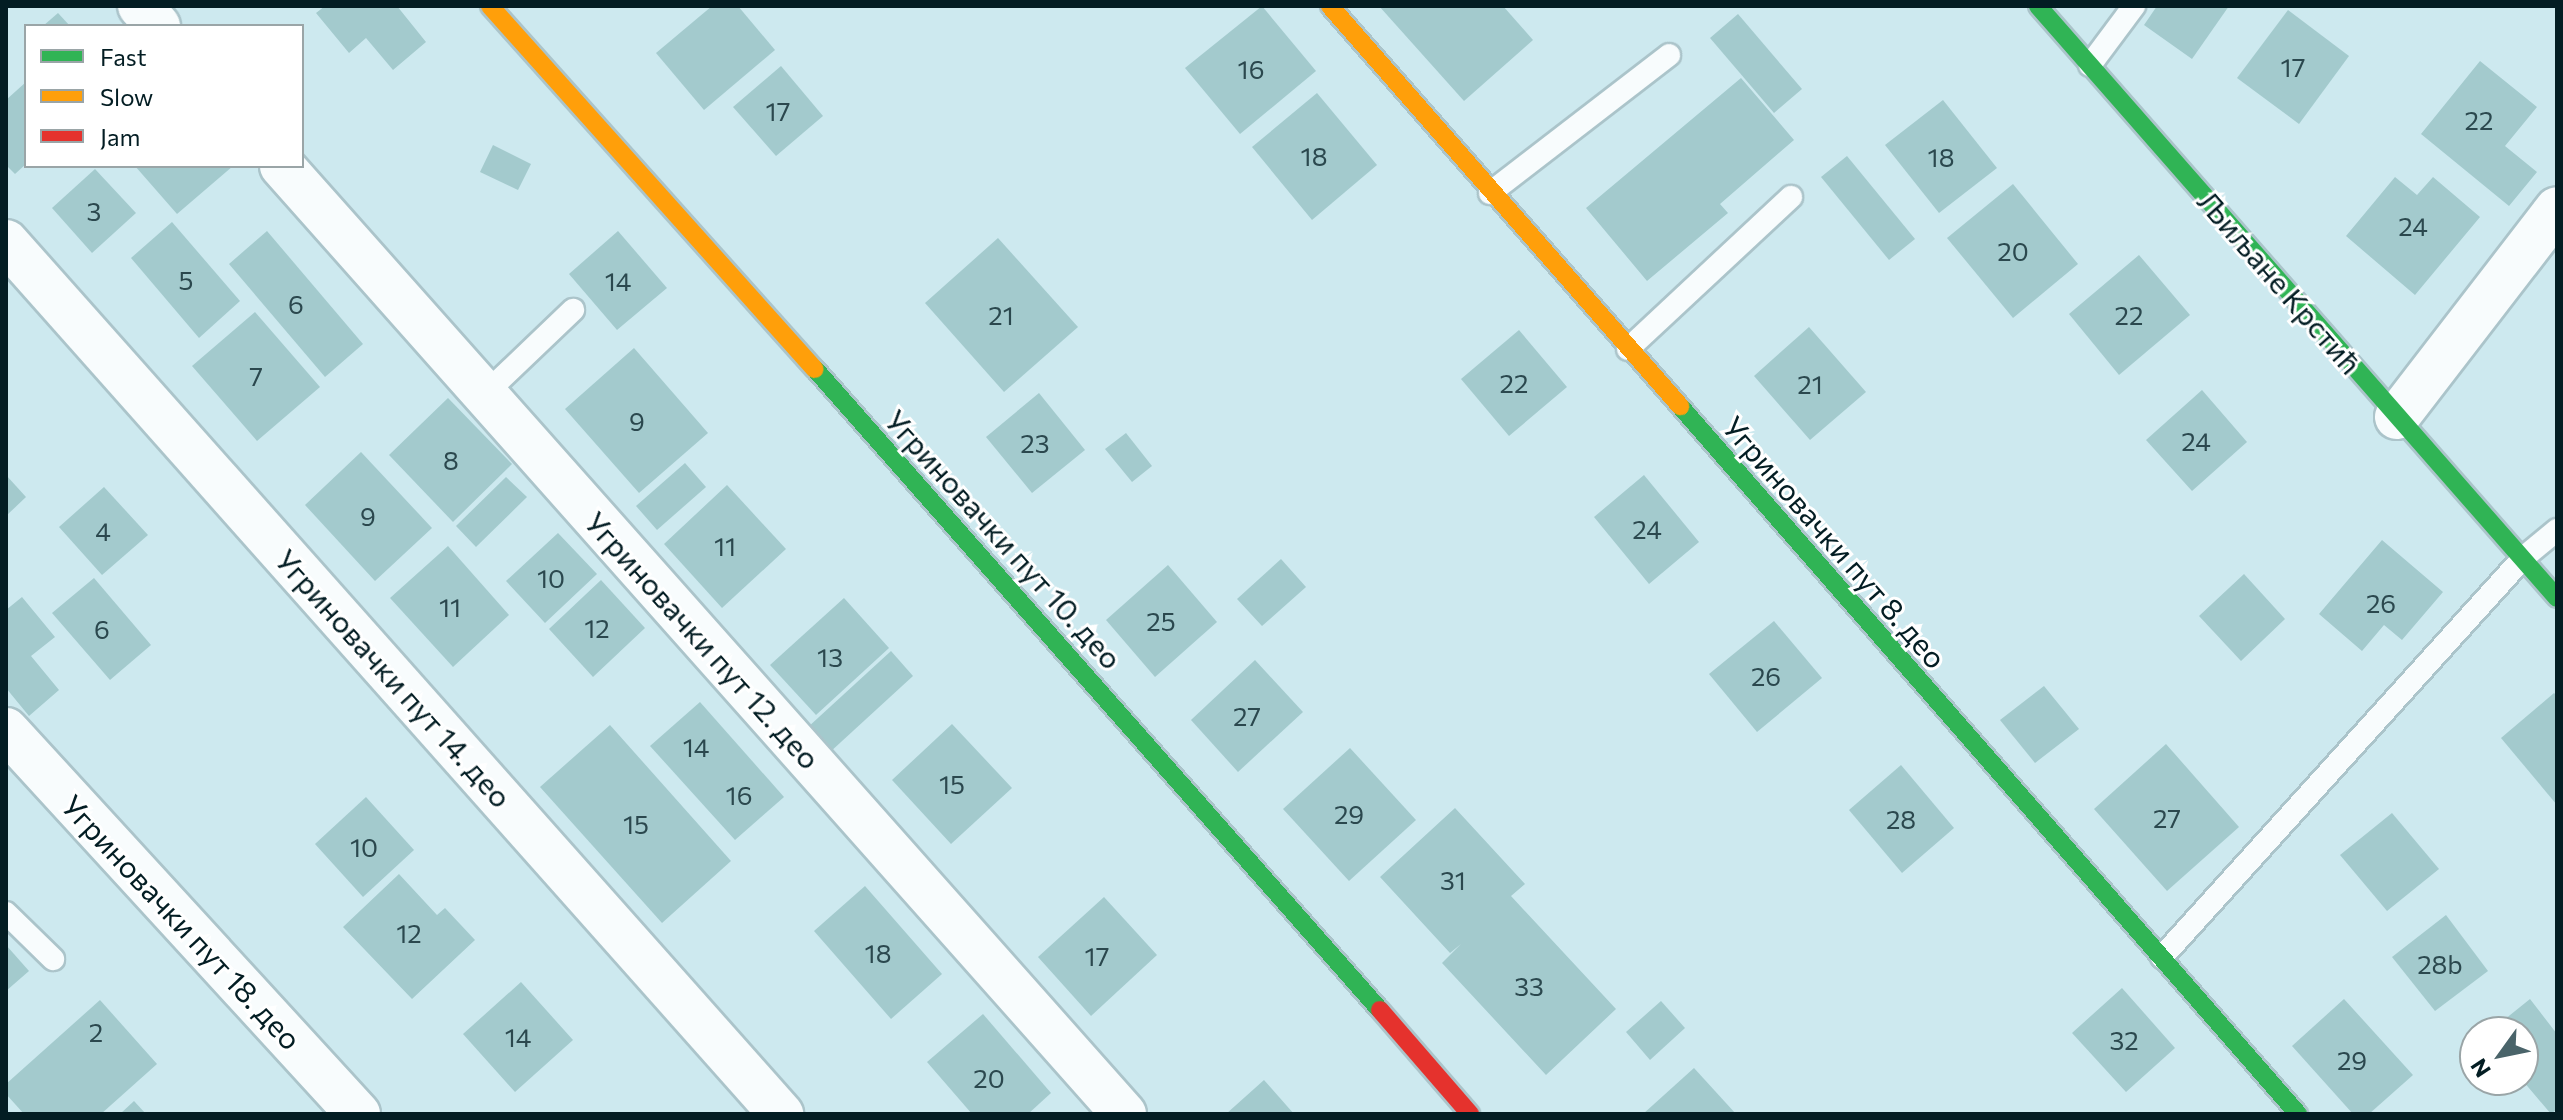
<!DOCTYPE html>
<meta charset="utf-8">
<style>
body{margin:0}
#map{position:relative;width:2563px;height:1120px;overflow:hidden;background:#cde9ef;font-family:Commissioner,sans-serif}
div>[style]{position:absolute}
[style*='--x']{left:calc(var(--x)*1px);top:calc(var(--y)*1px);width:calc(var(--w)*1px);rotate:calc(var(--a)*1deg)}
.building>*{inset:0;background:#a3cacd}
.roads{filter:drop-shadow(2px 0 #abc4ca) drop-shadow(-2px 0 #abc4ca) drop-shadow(0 2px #abc4ca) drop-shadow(0 -2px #abc4ca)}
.lane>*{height:22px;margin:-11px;padding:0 11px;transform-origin:11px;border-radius:11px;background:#f8fcfd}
.street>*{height:44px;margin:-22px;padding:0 22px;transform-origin:22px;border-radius:22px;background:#f8fcfd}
.fast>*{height:18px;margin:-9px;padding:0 9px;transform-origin:9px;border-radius:9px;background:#30b455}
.slow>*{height:18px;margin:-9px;padding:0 9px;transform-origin:9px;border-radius:9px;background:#ff9f0a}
.jam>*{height:18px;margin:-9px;padding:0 9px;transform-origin:9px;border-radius:9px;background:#e5322d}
span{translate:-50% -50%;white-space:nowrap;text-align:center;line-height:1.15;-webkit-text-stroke:6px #fff;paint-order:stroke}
.number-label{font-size:26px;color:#2b484e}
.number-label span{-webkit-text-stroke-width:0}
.street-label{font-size:30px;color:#031d23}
.frame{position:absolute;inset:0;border:8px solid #031d23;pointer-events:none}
.legend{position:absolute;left:24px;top:24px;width:280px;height:144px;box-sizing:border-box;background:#fff;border:2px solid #9aa5a7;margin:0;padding:10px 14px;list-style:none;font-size:24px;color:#031d23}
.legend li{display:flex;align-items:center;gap:16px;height:40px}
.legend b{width:40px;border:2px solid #9aa5a7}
.north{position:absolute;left:2459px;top:1016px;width:80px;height:80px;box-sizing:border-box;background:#fff;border:2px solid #9aa5a7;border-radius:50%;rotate:237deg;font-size:22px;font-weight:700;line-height:32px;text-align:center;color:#031d23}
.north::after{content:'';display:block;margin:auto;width:28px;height:36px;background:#4a646a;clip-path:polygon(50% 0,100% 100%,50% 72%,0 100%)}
</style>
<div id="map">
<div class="building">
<div style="clip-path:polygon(325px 6px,397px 6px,426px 42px,393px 70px,366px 38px,349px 53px,316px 13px)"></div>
<div style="clip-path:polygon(712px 6px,738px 6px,775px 50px,704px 110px,656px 53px)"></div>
<div style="clip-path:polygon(1262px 6px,1316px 71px,1240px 134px,1185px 68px)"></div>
<div style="clip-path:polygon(1379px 6px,1503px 6px,1533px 40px,1464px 101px)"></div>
<div style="clip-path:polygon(2157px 6px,2229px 6px,2192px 59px,2144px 25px)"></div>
<div style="clip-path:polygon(2288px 10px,2349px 56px,2299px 124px,2237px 78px)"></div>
<div style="clip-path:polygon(58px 13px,70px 26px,43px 26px)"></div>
<div style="clip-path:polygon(1738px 14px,1802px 89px,1774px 113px,1710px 38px)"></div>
<div style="clip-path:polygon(2480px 61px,2537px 107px,2505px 146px,2537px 172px,2509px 206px,2421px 134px)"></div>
<div style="clip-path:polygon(781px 66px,823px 116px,776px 156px,733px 107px)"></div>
<div style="clip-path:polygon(1741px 78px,1794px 140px,1720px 204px,1728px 213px,1647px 281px,1586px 208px)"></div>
<div style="clip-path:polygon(26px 82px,26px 164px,15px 174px,6px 165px,6px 100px)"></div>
<div style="clip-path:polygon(1317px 93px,1377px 165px,1312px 220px,1252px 147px)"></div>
<div style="clip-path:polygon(1943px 100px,1997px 168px,1939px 213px,1885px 145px)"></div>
<div style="clip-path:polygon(493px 145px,531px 164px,518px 190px,480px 172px)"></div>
<div style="clip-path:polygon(1847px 156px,1915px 239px,1889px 260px,1821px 177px)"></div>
<div style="clip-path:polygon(135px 166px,233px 166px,177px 214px)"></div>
<div style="clip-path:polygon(95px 169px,136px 213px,92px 253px,52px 208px)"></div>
<div style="clip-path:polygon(2395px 177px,2417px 195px,2433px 177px,2480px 217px,2415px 295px,2346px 236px)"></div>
<div style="clip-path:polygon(2013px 184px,2078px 264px,2013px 318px,1947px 238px)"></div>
<div style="clip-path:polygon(172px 222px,240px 301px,199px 338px,131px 258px)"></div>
<div style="clip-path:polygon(267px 231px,363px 344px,325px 377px,229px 264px)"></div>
<div style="clip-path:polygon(618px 231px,667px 288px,617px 330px,569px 274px)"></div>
<div style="clip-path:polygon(998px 238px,1078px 327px,1004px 392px,925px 303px)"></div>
<div style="clip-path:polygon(2139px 255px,2190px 315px,2119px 375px,2069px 314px)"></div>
<div style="clip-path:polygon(255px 312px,320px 387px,257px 441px,192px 366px)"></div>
<div style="clip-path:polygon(1809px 327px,1866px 392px,1810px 440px,1754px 376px)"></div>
<div style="clip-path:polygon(1519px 330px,1567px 387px,1509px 436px,1461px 379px)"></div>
<div style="clip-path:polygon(634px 348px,708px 433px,639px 493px,565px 409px)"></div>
<div style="clip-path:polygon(2202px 390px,2247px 442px,2192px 491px,2146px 440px)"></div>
<div style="clip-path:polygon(1039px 393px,1085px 450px,1032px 493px,986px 437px)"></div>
<div style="clip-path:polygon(448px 398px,512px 464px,453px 522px,389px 455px)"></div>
<div style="clip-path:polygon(1126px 433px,1152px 466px,1132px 482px,1105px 449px)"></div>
<div style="clip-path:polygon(361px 452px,432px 528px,375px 581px,305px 505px)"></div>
<div style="clip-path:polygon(685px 463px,706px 487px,657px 530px,636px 506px)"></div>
<div style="clip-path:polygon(6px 475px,26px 497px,6px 516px)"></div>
<div style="clip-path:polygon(1644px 475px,1699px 542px,1649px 584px,1594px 517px)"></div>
<div style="clip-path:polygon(506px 477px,527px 497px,476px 547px,456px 526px)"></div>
<div style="clip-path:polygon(727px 485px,786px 549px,722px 608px,664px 544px)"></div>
<div style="clip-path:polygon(104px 487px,148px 535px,102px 575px,59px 527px)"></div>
<div style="clip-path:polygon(558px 533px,597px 574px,545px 623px,506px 581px)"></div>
<div style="clip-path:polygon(2382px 540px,2443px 592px,2402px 640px,2384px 625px,2362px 651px,2319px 614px)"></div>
<div style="clip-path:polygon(448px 546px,509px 615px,453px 667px,390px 598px)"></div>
<div style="clip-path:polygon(1281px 559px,1306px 587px,1262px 626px,1237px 599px)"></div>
<div style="clip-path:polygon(1168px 565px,1217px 622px,1155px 677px,1106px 620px)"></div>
<div style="clip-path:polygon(2244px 574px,2285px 619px,2241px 661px,2199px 616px)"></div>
<div style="clip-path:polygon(94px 578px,151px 645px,110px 680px,52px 613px)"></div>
<div style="clip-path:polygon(601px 580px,645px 628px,593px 677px,549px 629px)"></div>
<div style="clip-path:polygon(22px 597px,55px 637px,31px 656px,59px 690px,29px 716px,6px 688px,6px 610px)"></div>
<div style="clip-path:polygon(844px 598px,889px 648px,816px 715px,770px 665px)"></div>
<div style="clip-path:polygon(1774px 621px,1822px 678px,1757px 732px,1709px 674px)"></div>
<div style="clip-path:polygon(891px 651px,913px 676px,829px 753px,807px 728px)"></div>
<div style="clip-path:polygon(1255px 660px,1303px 712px,1238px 772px,1191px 720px)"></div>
<div style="clip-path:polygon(2044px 686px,2079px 729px,2035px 763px,2000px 720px)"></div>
<div style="clip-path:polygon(2554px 693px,2557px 696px,2557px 805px,2501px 738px)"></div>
<div style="clip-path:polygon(700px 702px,784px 797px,735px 840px,650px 746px)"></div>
<div style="clip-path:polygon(952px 724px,1012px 788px,951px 844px,892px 780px)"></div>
<div style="clip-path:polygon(610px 725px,731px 861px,662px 923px,540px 787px)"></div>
<div style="clip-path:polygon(2166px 744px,2239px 827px,2167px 891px,2094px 809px)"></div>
<div style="clip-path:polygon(1350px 748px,1416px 820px,1349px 881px,1283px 809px)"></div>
<div style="clip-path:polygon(1901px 765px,1954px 828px,1902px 873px,1849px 810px)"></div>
<div style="clip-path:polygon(366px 797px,414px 850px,363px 897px,315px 844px)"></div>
<div style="clip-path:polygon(1455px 808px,1525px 884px,1511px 896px,1616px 1009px,1546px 1075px,1442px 963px,1461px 944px,1450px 953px,1380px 877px)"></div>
<div style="clip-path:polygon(2392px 813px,2439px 869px,2387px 911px,2340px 855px)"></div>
<div style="clip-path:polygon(399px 874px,437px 915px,445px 908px,475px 940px,412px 999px,343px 927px)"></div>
<div style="clip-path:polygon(865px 886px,942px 974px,891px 1019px,814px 931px)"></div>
<div style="clip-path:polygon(1104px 897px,1157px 955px,1091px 1016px,1038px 957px)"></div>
<div style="clip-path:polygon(2446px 915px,2488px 971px,2435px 1011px,2392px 957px)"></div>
<div style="clip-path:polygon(6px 945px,29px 971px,6px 991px)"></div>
<div style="clip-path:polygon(521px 982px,573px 1040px,515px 1092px,463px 1034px)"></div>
<div style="clip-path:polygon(2122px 988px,2175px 1048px,2126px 1092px,2072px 1033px)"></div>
<div style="clip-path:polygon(2344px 999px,2413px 1075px,2369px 1114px,2353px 1114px,2292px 1046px)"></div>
<div style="clip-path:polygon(2530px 999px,2557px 1034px,2557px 1109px,2551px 1114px,2523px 1081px,2523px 1032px,2489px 1032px)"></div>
<div style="clip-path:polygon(100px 1000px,157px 1064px,101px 1114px,24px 1114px,6px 1094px,6px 1084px)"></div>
<div style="clip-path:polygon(1661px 1001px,1685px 1028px,1650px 1060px,1626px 1032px)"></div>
<div style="clip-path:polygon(983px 1014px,1051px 1093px,1028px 1114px,972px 1114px,927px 1062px)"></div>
<div style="clip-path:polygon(1694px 1068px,1736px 1114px,1643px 1114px)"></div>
<div style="clip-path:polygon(1264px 1080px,1294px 1114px,1226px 1114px)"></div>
<div style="clip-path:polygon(134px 1101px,146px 1114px,120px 1114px)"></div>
</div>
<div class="roads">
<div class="lane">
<div style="--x:2090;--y:65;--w:74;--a:-53.3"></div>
<div style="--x:1490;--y:193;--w:226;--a:-37.6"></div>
<div style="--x:1628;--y:349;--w:223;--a:-43"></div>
<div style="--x:485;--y:394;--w:122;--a:-43.7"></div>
<div style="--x:6;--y:913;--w:66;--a:44.4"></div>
<div style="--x:2162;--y:957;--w:538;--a:-47.86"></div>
<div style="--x:2523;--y:558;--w:44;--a:-39.5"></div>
</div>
<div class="street">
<div style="--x:140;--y:6;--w:27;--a:48"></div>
<div style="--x:282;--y:166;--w:1268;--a:48.39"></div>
<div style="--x:6;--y:242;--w:1167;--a:48.37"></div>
<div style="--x:2397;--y:417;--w:262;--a:-52.4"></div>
<div style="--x:6;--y:730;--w:521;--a:47.49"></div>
</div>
<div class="fast">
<div style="--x:2038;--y:6;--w:787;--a:48.76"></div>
<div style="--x:815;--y:369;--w:854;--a:48.61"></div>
<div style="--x:1680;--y:406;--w:940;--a:48.88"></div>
</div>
<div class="slow">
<div style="--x:490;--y:6;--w:487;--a:48.2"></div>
<div style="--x:1330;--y:6;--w:532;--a:48.81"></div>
</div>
<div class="jam">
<div style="--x:1380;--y:1010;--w:138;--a:49.1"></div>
</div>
</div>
<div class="number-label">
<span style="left:2293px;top:67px">17</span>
<span style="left:1251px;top:69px">16</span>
<span style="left:778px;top:111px">17</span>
<span style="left:2479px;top:120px">22</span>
<span style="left:1314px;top:156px">18</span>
<span style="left:1941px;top:157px">18</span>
<span style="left:94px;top:211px">3</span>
<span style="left:2413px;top:226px">24</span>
<span style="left:2013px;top:251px">20</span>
<span style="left:186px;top:280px">5</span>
<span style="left:618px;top:281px">14</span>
<span style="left:296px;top:304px">6</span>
<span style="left:1001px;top:315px">21</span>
<span style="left:2129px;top:315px">22</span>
<span style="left:256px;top:376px">7</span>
<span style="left:1514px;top:383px">22</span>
<span style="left:1810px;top:384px">21</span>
<span style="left:637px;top:421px">9</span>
<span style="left:2196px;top:441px">24</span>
<span style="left:1035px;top:443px">23</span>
<span style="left:451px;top:460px">8</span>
<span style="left:368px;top:516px">9</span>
<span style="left:1647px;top:529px">24</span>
<span style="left:103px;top:531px">4</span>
<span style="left:725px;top:546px">11</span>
<span style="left:551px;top:578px">10</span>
<span style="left:2381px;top:603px">26</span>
<span style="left:450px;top:607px">11</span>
<span style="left:1161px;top:621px">25</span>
<span style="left:597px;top:628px">12</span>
<span style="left:102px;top:629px">6</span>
<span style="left:830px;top:657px">13</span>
<span style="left:1766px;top:676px">26</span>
<span style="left:1247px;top:716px">27</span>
<span style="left:696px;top:747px">14</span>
<span style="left:952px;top:784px">15</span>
<span style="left:739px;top:795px">16</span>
<span style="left:1349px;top:814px">29</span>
<span style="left:2167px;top:818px">27</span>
<span style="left:1901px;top:819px">28</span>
<span style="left:636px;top:824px">15</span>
<span style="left:364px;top:847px">10</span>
<span style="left:1453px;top:880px">31</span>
<span style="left:409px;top:933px">12</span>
<span style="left:878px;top:953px">18</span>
<span style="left:1097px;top:956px">17</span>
<span style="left:2440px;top:964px">28b</span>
<span style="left:1529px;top:986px">33</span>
<span style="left:96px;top:1032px">2</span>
<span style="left:518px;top:1037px">14</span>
<span style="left:2124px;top:1040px">32</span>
<span style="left:2352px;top:1060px">29</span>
<span style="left:989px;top:1078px">20</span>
</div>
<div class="street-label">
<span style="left:2280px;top:282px;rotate:49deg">Љиљане Крстић</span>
<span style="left:1004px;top:539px;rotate:48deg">Угриновачки пут 10. део</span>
<span style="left:1835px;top:542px;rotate:49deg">Угриновачки пут 8. део</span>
<span style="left:703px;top:640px;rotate:48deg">Угриновачки пут 12. део</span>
<span style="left:394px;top:678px;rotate:48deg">Угриновачки пут 14. део</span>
<span style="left:182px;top:922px;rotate:47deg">Угриновачки пут 18. део</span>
</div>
<div class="frame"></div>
<ul class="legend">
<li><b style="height:10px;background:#30b455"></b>Fast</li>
<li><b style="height:10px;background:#ff9f0a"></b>Slow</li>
<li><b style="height:10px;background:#e5322d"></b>Jam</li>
</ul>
<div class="north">N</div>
</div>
